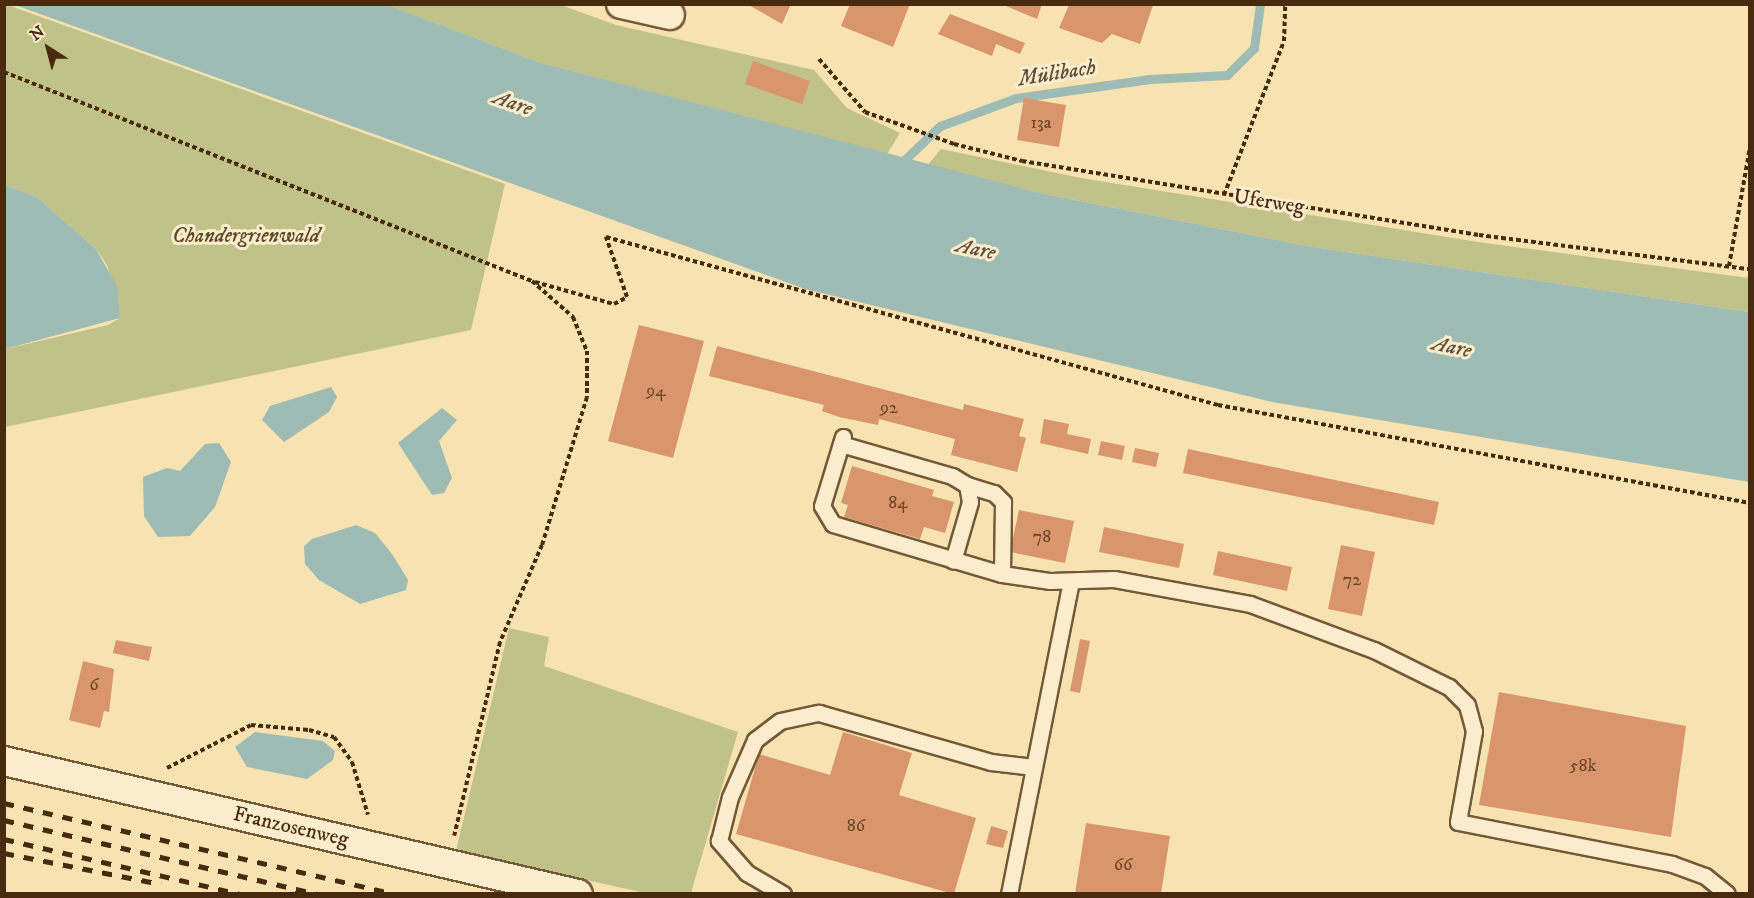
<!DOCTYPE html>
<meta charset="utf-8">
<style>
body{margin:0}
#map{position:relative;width:1754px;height:898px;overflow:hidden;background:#f7e2b2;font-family:"IM FELL DW Pica",serif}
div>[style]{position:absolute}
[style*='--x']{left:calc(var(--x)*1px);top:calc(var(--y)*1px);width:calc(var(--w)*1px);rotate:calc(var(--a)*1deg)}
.green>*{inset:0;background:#c1c289}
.water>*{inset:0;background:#9ebcb3}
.stream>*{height:9px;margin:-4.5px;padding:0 4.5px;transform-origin:4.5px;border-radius:4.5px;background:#9ebcb3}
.building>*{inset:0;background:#d9966c}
.path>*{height:4px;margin-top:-2px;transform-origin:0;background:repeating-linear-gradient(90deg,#482b0e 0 4.5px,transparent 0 7.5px)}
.roads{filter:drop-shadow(2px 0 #745937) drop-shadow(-2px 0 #745937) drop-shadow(0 2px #745937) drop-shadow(0 -2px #745937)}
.service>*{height:15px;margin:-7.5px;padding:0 7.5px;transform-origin:7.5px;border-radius:7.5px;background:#faeccd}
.minor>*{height:28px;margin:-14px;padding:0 14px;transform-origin:14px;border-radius:14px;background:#faeccd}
.rail>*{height:4.5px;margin-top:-2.25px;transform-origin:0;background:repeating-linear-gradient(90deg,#482b0e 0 10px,transparent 0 20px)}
span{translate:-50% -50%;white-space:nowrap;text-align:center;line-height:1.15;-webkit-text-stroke:6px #faeccd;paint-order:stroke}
.number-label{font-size:18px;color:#6c4626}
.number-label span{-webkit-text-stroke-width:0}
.street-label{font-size:21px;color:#482b0e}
.park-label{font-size:21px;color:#604927;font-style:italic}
.water-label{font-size:22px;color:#5e4f37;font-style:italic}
.frame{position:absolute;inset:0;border:6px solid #482b0e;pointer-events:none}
.north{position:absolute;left:18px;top:18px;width:60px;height:60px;-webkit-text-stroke:4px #faeccd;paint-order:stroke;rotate:324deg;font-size:16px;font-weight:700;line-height:24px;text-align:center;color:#482b0e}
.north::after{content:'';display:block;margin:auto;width:21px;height:27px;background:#482b0e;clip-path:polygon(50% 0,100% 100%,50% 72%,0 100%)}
</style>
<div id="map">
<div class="green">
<div style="clip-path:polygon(5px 4px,505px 184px,471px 330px,5px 427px,5px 349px,108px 325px,120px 318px,107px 265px,96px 249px,37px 197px,5px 185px)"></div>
<div style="clip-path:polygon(388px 5px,561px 5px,616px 25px,814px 70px,847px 108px,900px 133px,887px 154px,538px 62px)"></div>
<div style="clip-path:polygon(941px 149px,1081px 178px,1478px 242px,1749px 278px,1749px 312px,1307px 246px,1040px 193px,927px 166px)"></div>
<div style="clip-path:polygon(509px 628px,549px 637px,544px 666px,738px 732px,691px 893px,645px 893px,456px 851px)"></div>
</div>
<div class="water">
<div style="clip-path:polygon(15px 5px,388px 5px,538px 62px,1040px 193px,1307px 246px,1749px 312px,1749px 482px,1272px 402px,805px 289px)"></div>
<div style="clip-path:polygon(5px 185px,37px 197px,96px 249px,117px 286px,120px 318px,5px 349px)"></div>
<div style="clip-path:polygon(331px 387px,337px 397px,329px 412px,284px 442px,262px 420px,270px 406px)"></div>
<div style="clip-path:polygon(442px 408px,457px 420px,439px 441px,452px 478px,444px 493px,432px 495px,398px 443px)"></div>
<div style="clip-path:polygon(219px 443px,231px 462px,215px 507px,190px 536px,158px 537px,144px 516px,143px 477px,167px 468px,180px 471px,205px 444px)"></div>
<div style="clip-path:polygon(356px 525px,375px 533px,392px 554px,408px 580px,406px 590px,360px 604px,319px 580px,305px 564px,304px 546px,312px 539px)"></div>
<div style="clip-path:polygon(255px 732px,323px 741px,335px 751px,333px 760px,307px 779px,247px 767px,235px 747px)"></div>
</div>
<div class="stream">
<div style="--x:896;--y:168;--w:61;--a:-43.7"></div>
<div style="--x:940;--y:126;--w:81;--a:-20.2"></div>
<div style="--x:1016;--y:98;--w:135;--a:-8.1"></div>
<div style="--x:1150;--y:79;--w:77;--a:-3"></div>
<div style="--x:1227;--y:75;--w:38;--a:-45"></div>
<div style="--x:1254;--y:48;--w:44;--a:-82.2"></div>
</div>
<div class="building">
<div style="clip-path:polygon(747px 4px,791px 4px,782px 24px)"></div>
<div style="clip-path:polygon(850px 4px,910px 4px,893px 47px,841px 26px)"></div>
<div style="clip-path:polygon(1001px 4px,1042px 4px,1037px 19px)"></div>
<div style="clip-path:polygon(1069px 5px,1153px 5px,1140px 44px,1112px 34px,1102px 43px,1059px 28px)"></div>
<div style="clip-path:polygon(950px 14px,1025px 43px,1020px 54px,996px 44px,992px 56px,938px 34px)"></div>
<div style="clip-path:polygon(753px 61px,810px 81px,802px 104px,745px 84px)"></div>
<div style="clip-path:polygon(1024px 98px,1066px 105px,1059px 147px,1017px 140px)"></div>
<div style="clip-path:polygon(639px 325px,704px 341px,673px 458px,608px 441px)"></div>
<div style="clip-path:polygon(717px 346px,963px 410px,964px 404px,1024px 419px,1019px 436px,1026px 438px,1017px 472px,951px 455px,955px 439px,879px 419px,878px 425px,839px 417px,822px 411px,824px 405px,709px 376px)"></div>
<div style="clip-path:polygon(1044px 419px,1069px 424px,1067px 434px,1091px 439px,1088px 454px,1040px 443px)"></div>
<div style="clip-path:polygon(1101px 441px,1125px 446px,1122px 460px,1098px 455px)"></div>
<div style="clip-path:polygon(1135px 448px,1159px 453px,1156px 467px,1132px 462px)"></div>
<div style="clip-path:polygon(1188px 449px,1439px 502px,1434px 525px,1183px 473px)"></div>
<div style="clip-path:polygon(852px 466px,934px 490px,932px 496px,954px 502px,945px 533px,924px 527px,920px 539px,844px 517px,848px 505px,841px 503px)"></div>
<div style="clip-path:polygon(1019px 510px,1074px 521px,1065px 563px,1010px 552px)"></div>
<div style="clip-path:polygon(1104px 527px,1184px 544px,1179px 568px,1099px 552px)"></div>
<div style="clip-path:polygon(1341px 545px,1375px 552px,1362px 616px,1328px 609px)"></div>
<div style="clip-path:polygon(1218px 551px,1292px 567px,1287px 591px,1213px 575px)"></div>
<div style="clip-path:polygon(1080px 639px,1090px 641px,1080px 693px,1070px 691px)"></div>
<div style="clip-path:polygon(116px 640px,152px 647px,149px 661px,113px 653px)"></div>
<div style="clip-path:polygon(83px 661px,114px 669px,109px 712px,104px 711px,100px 728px,69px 720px)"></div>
<div style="clip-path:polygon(1499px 692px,1686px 726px,1671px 837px,1479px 805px)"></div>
<div style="clip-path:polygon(843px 732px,912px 753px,899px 795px,976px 818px,954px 894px,736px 834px,759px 754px,830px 775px)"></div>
<div style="clip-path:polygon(1086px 823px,1170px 836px,1161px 894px,1075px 894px)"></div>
<div style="clip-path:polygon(991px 826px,1008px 831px,1003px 848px,986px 844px)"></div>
</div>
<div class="path">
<div style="--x:819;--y:59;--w:70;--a:49"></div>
<div style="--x:865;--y:112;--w:95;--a:19.8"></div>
<div style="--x:954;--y:144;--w:70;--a:14"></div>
<div style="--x:1022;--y:161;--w:463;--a:9.2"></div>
<div style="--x:1479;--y:235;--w:273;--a:7.2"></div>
<div style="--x:4;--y:72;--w:568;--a:21.6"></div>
<div style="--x:532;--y:281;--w:55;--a:41.3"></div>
<div style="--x:573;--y:317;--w:37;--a:68"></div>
<div style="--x:587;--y:351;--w:46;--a:90"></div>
<div style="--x:587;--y:397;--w:155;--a:106.9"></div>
<div style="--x:542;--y:545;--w:106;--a:113.4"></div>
<div style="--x:500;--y:642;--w:199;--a:103.3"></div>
<div style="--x:1224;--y:195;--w:165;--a:-68.7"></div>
<div style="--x:1284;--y:41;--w:37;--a:-88"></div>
<div style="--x:606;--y:237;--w:635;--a:15.35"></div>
<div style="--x:1218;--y:405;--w:541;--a:10.44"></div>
<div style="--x:1729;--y:266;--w:121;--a:-80"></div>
<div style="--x:535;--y:282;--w:82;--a:15.6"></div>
<div style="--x:614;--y:304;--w:15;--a:-28"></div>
<div style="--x:627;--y:297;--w:64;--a:-109.3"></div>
<div style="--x:167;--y:768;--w:94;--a:-27.1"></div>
<div style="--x:251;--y:725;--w:58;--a:4.9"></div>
<div style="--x:309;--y:730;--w:26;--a:16"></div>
<div style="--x:334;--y:737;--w:31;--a:54"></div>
<div style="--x:352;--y:762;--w:55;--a:73.2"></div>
</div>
<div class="roads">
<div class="service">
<div style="--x:843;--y:437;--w:72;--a:106.9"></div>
<div style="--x:822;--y:506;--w:21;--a:59"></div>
<div style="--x:833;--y:524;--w:176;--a:16.5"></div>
<div style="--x:1002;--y:574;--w:49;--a:8.3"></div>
<div style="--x:1050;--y:581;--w:64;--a:-1.8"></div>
<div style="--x:1114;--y:579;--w:138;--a:10.4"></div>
<div style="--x:1250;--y:604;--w:132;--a:20.4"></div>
<div style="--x:1374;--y:650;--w:84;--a:26.3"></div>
<div style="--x:1449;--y:687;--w:25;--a:45"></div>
<div style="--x:1467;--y:705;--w:27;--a:75"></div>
<div style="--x:1474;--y:731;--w:92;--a:100"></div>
<div style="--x:1458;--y:822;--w:218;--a:11.1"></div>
<div style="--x:1672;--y:864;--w:35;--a:20"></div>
<div style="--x:1705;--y:876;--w:28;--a:39"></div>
<div style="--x:841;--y:444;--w:116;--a:16.1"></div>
<div style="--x:952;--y:476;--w:17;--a:31"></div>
<div style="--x:967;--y:485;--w:17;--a:80"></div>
<div style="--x:970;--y:502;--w:61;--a:106.1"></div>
<div style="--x:967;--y:485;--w:28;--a:17"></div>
<div style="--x:994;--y:493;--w:13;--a:45"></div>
<div style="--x:1003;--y:502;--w:72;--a:90.8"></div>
<div style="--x:783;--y:894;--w:42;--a:-149.7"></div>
<div style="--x:747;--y:873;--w:43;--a:-131.2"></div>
<div style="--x:719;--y:841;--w:45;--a:-76"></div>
<div style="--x:730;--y:797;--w:62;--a:-66.3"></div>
<div style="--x:755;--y:740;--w:31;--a:-37"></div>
<div style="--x:780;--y:721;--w:40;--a:-12"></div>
<div style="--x:819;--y:713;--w:179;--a:15.9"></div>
<div style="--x:991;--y:762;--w:43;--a:6.6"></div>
<div style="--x:1009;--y:894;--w:319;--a:-78.8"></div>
</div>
<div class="minor">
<div style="--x:621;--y:4;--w:50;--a:12.7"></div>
<div style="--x:4;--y:761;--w:589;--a:13.05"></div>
</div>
</div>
<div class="rail">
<div style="--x:4;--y:803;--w:400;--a:13.1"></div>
<div style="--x:4;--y:820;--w:323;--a:13.3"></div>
<div style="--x:4;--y:839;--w:242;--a:13.1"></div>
<div style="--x:4;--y:853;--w:160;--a:11.2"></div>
</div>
<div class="number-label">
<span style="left:1041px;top:123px">13a</span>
<span style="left:656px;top:391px">94</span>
<span style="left:889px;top:408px">92</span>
<span style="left:898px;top:503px">84</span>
<span style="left:1042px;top:537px">78</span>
<span style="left:1352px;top:580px">72</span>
<span style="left:94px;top:685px">6</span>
<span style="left:1583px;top:766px">58k</span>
<span style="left:856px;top:826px">86</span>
<span style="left:1123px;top:865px">66</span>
</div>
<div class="street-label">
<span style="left:1269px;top:202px;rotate:9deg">Uferweg</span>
<span style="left:291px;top:827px;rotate:13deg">Franzosenweg</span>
</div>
<div class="park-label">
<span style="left:246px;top:236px">Chandergrienwald</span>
</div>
<div class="water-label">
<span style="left:1057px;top:73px;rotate:-9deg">Mülibach</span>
<span style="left:513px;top:103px;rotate:19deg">Aare</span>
<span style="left:976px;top:249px;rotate:12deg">Aare</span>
<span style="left:1452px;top:347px;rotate:12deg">Aare</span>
</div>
<div class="frame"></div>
<div class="north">N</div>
</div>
